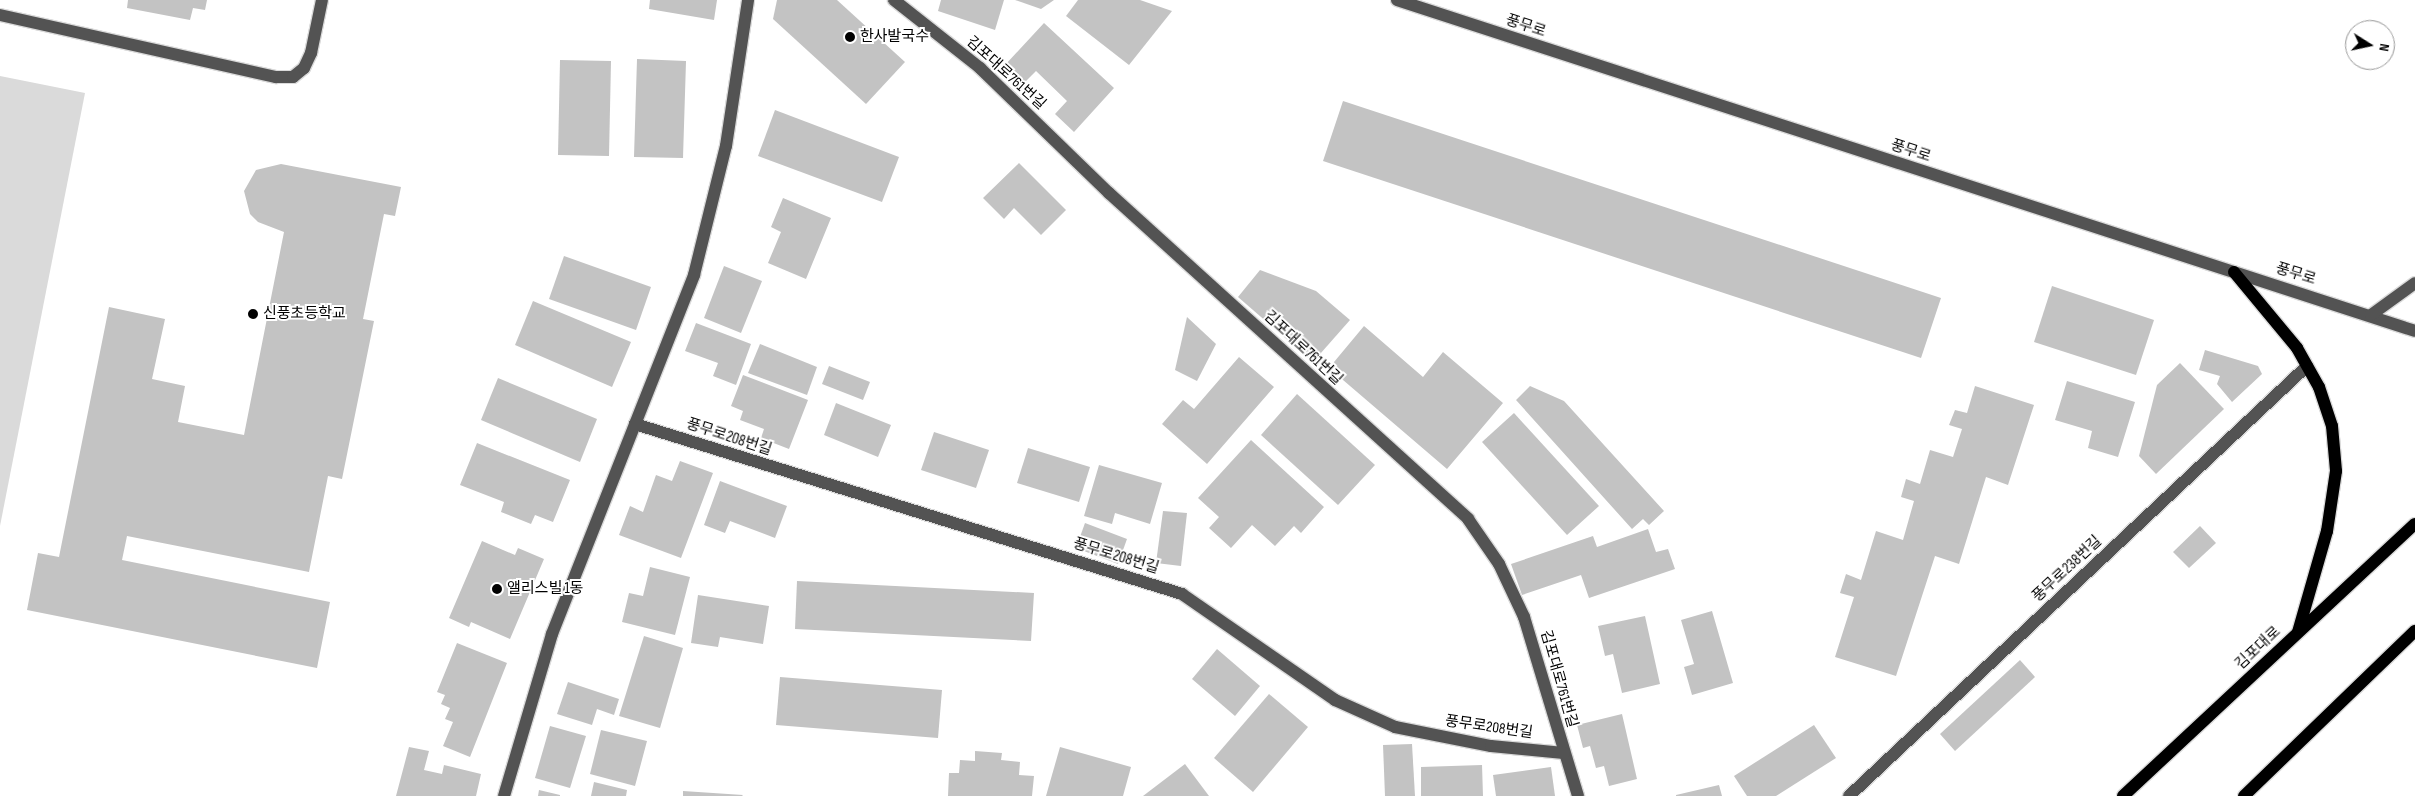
<!DOCTYPE html>
<meta charset="utf-8">
<style>
body{margin:0}
#map{position:relative;width:2415px;height:796px;overflow:hidden;background:#fff;font-family:"Sofia Sans Condensed","Noto Sans KR",sans-serif}
div>[style]{position:absolute}
[style*='--x']{left:calc(var(--x)*1px);top:calc(var(--y)*1px);width:calc(var(--w)*1px);rotate:calc(var(--a)*1deg)}
.green>*{inset:0;background:#dadada}
.building>*{inset:0;background:#c3c3c3}
.roads{filter:drop-shadow(1px 0 #dbdbdb) drop-shadow(-1px 0 #dbdbdb) drop-shadow(0 1px #dbdbdb) drop-shadow(0 -1px #dbdbdb)}
.minor>*{height:12px;margin:-6px;padding:0 6px;transform-origin:6px;border-radius:6px;background:#535353}
.major>*{height:12px;margin:-6px;padding:0 6px;transform-origin:6px;border-radius:6px;background:#000}
.dots>*{width:14px;height:14px;translate:-50% -50%;box-sizing:border-box;border:2px solid #fff;border-radius:50%}
span{translate:-50% -50%;white-space:nowrap;text-align:center;line-height:1.15;-webkit-text-stroke:4px #fff;paint-order:stroke}
.street-label{font-size:15px;color:#000}
.poi-label{font-size:15px;color:#000}
.left{translate:0 -50%;text-align:left}
.north{position:absolute;left:2345px;top:20px;width:50px;height:50px;box-sizing:border-box;background:#fff;border:1px solid #999;border-radius:50%;rotate:100deg;font-size:14px;font-weight:700;line-height:20px;text-align:center;color:#000}
.north::after{content:'';display:block;margin:auto;width:18px;height:22px;background:#000;clip-path:polygon(50% 0,100% 100%,50% 72%,0 100%)}
</style>
<div id="map">
<div class="green">
<div style="clip-path:polygon(0 76px,85px 93px,0 526px)"></div>
</div>
<div class="building">
<div style="clip-path:polygon(128px 0,207px 0,205px 10px,193px 8px,190px 20px,127px 8px)"></div>
<div style="clip-path:polygon(650px 0,717px 0,714px 20px,649px 9px)"></div>
<div style="clip-path:polygon(777px 0,837px 0,905px 62px,866px 104px,773px 19px)"></div>
<div style="clip-path:polygon(941px 0,1004px 0,995px 30px,938px 11px)"></div>
<div style="clip-path:polygon(1015px 0,1054px 0,1041px 9px)"></div>
<div style="clip-path:polygon(1078px 0,1140px 0,1172px 11px,1129px 65px,1066px 16px)"></div>
<div style="clip-path:polygon(1044px 23px,1114px 88px,1074px 132px,1055px 114px,1067px 101px,1036px 71px,1024px 83px,1005px 65px)"></div>
<div style="clip-path:polygon(637px 59px,686px 61px,683px 158px,634px 157px)"></div>
<div style="clip-path:polygon(560px 60px,611px 61px,609px 156px,558px 155px)"></div>
<div style="clip-path:polygon(1343px 101px,1941px 298px,1921px 358px,1323px 161px)"></div>
<div style="clip-path:polygon(775px 110px,899px 157px,882px 202px,758px 156px)"></div>
<div style="clip-path:polygon(1019px 163px,1066px 210px,1041px 235px,1014px 208px,1004px 219px,983px 198px)"></div>
<div style="clip-path:polygon(281px 164px,401px 187px,395px 216px,384px 214px,363px 319px,374px 321px,342px 479px,328px 476px,309px 572px,127px 536px,122px 560px,330px 602px,317px 668px,27px 610px,38px 553px,59px 557px,109px 307px,165px 319px,152px 379px,185px 386px,178px 422px,244px 435px,284px 232px,258px 222px,250px 214px,244px 191px,256px 170px)"></div>
<div style="clip-path:polygon(783px 198px,831px 218px,806px 279px,768px 263px,781px 232px,771px 227px)"></div>
<div style="clip-path:polygon(564px 256px,651px 287px,636px 330px,549px 299px)"></div>
<div style="clip-path:polygon(724px 266px,762px 281px,741px 333px,704px 318px)"></div>
<div style="clip-path:polygon(1260px 270px,1316px 291px,1350px 320px,1313px 362px,1238px 297px)"></div>
<div style="clip-path:polygon(2052px 286px,2154px 320px,2136px 375px,2034px 342px)"></div>
<div style="clip-path:polygon(533px 301px,631px 342px,612px 387px,515px 345px)"></div>
<div style="clip-path:polygon(1187px 317px,1216px 344px,1197px 381px,1175px 370px)"></div>
<div style="clip-path:polygon(696px 323px,751px 344px,736px 385px,713px 376px,718px 363px,685px 351px)"></div>
<div style="clip-path:polygon(1364px 326px,1423px 377px,1443px 352px,1503px 403px,1447px 469px,1329px 368px)"></div>
<div style="clip-path:polygon(760px 344px,817px 367px,807px 395px,748px 373px)"></div>
<div style="clip-path:polygon(2205px 350px,2258px 366px,2262px 374px,2232px 402px,2217px 384px,2220px 376px,2199px 370px)"></div>
<div style="clip-path:polygon(1239px 357px,1274px 387px,1207px 464px,1162px 424px,1183px 400px,1194px 409px)"></div>
<div style="clip-path:polygon(2180px 363px,2224px 409px,2156px 474px,2139px 456px,2157px 385px)"></div>
<div style="clip-path:polygon(829px 366px,870px 382px,863px 400px,822px 384px)"></div>
<div style="clip-path:polygon(743px 375px,808px 400px,789px 449px,761px 438px,764px 429px,740px 420px,743px 411px,731px 406px)"></div>
<div style="clip-path:polygon(498px 378px,597px 419px,580px 462px,481px 420px)"></div>
<div style="clip-path:polygon(2067px 381px,2135px 402px,2118px 457px,2088px 448px,2092px 431px,2055px 420px)"></div>
<div style="clip-path:polygon(1530px 386px,1564px 401px,1664px 511px,1649px 525px,1643px 519px,1632px 529px,1516px 400px)"></div>
<div style="clip-path:polygon(1975px 386px,2034px 405px,2008px 485px,1986px 477px,1959px 564px,1935px 556px,1896px 676px,1835px 657px,1854px 597px,1840px 593px,1846px 574px,1861px 580px,1876px 531px,1903px 540px,1914px 501px,1901px 497px,1906px 479px,1920px 484px,1930px 450px,1953px 457px,1962px 429px,1949px 425px,1955px 410px,1967px 413px)"></div>
<div style="clip-path:polygon(1297px 394px,1375px 465px,1338px 505px,1261px 435px)"></div>
<div style="clip-path:polygon(836px 403px,891px 425px,878px 457px,824px 435px)"></div>
<div style="clip-path:polygon(1514px 413px,1599px 506px,1567px 535px,1482px 442px)"></div>
<div style="clip-path:polygon(934px 432px,989px 450px,976px 488px,921px 470px)"></div>
<div style="clip-path:polygon(1251px 440px,1324px 507px,1301px 533px,1294px 526px,1275px 546px,1252px 525px,1231px 548px,1209px 528px,1219px 517px,1198px 498px)"></div>
<div style="clip-path:polygon(477px 443px,570px 480px,553px 522px,535px 515px,531px 524px,501px 512px,504px 502px,460px 485px)"></div>
<div style="clip-path:polygon(1028px 448px,1090px 467px,1079px 502px,1017px 483px)"></div>
<div style="clip-path:polygon(680px 461px,713px 473px,681px 558px,619px 535px,630px 506px,643px 512px,656px 475px,672px 481px)"></div>
<div style="clip-path:polygon(1099px 465px,1162px 483px,1150px 524px,1115px 513px,1112px 524px,1084px 516px)"></div>
<div style="clip-path:polygon(720px 481px,787px 506px,775px 538px,730px 521px,725px 533px,704px 525px)"></div>
<div style="clip-path:polygon(1163px 511px,1187px 513px,1181px 566px,1156px 563px)"></div>
<div style="clip-path:polygon(1085px 523px,1127px 539px,1118px 564px,1076px 548px)"></div>
<div style="clip-path:polygon(2200px 526px,2216px 543px,2189px 568px,2173px 552px)"></div>
<div style="clip-path:polygon(1648px 529px,1656px 552px,1668px 549px,1675px 569px,1589px 598px,1581px 575px,1522px 595px,1511px 564px,1593px 536px,1597px 547px)"></div>
<div style="clip-path:polygon(482px 541px,515px 555px,518px 548px,544px 559px,510px 639px,471px 622px,469px 627px,449px 618px)"></div>
<div style="clip-path:polygon(650px 567px,690px 577px,675px 635px,622px 622px,629px 593px,643px 596px)"></div>
<div style="clip-path:polygon(797px 581px,1034px 593px,1031px 641px,795px 629px)"></div>
<div style="clip-path:polygon(698px 595px,769px 606px,763px 644px,720px 637px,718px 647px,691px 643px)"></div>
<div style="clip-path:polygon(1712px 611px,1733px 683px,1692px 695px,1684px 667px,1694px 664px,1681px 620px)"></div>
<div style="clip-path:polygon(1645px 616px,1660px 684px,1622px 693px,1613px 654px,1605px 656px,1598px 626px)"></div>
<div style="clip-path:polygon(644px 636px,683px 648px,660px 728px,619px 716px)"></div>
<div style="clip-path:polygon(457px 643px,507px 663px,470px 757px,443px 746px,453px 722px,445px 719px,450px 708px,441px 704px,445px 695px,437px 692px)"></div>
<div style="clip-path:polygon(1217px 649px,1260px 686px,1235px 716px,1192px 679px)"></div>
<div style="clip-path:polygon(2020px 660px,2035px 677px,1955px 751px,1940px 734px)"></div>
<div style="clip-path:polygon(780px 677px,942px 690px,938px 738px,776px 725px)"></div>
<div style="clip-path:polygon(568px 682px,619px 699px,614px 715px,597px 709px,592px 725px,557px 714px)"></div>
<div style="clip-path:polygon(1269px 694px,1308px 727px,1253px 792px,1214px 758px)"></div>
<div style="clip-path:polygon(1622px 714px,1637px 779px,1609px 786px,1604px 766px,1596px 768px,1590px 746px,1583px 748px,1577px 725px)"></div>
<div style="clip-path:polygon(1814px 725px,1836px 758px,1776px 796px,1747px 796px,1734px 776px)"></div>
<div style="clip-path:polygon(550px 726px,586px 736px,570px 788px,535px 778px)"></div>
<div style="clip-path:polygon(601px 730px,647px 741px,635px 786px,590px 774px)"></div>
<div style="clip-path:polygon(1412px 744px,1415px 796px,1385px 796px,1383px 745px)"></div>
<div style="clip-path:polygon(409px 747px,429px 751px,424px 770px,442px 774px,444px 765px,481px 774px,476px 796px,396px 796px)"></div>
<div style="clip-path:polygon(1060px 747px,1131px 767px,1123px 796px,1046px 796px)"></div>
<div style="clip-path:polygon(975px 751px,1002px 753px,1001px 760px,1020px 762px,1019px 775px,1034px 776px,1032px 796px,948px 796px,949px 773px,959px 773px,960px 760px,975px 761px)"></div>
<div style="clip-path:polygon(1185px 764px,1209px 796px,1143px 796px)"></div>
<div style="clip-path:polygon(1482px 765px,1483px 796px,1421px 796px,1421px 767px)"></div>
<div style="clip-path:polygon(1551px 767px,1555px 796px,1496px 796px,1493px 775px)"></div>
<div style="clip-path:polygon(594px 782px,627px 790px,626px 796px,591px 796px)"></div>
<div style="clip-path:polygon(1719px 785px,1722px 796px,1676px 796px,1676px 795px)"></div>
<div style="clip-path:polygon(539px 790px,560px 795px,560px 796px,538px 796px)"></div>
<div style="clip-path:polygon(683px 791px,743px 795px,742px 796px,683px 796px)"></div>
</div>
<div class="roads">
<div class="minor">
<div style="--x:894;--y:0;--w:110;--a:38.3"></div>
<div style="--x:980;--y:68;--w:180;--a:44.1"></div>
<div style="--x:1109;--y:193;--w:485;--a:42.2"></div>
<div style="--x:1468;--y:519;--w:55;--a:55.4"></div>
<div style="--x:1499;--y:564;--w:59;--a:64.7"></div>
<div style="--x:1524;--y:617;--w:187;--a:73.2"></div>
<div style="--x:1397;--y:0;--w:1070;--a:18.01"></div>
<div style="--x:0;--y:15;--w:283;--a:12.7"></div>
<div style="--x:276;--y:77;--w:17;--a:0"></div>
<div style="--x:293;--y:77;--w:14;--a:-39"></div>
<div style="--x:304;--y:68;--w:17;--a:-65"></div>
<div style="--x:311;--y:53;--w:54;--a:-78.3"></div>
<div style="--x:2371;--y:315;--w:54;--a:-36"></div>
<div style="--x:635;--y:424;--w:573;--a:17.26"></div>
<div style="--x:1182;--y:594;--w:186;--a:34.7"></div>
<div style="--x:1335;--y:700;--w:66;--a:24.2"></div>
<div style="--x:1395;--y:727;--w:98;--a:11.2"></div>
<div style="--x:1491;--y:746;--w:73;--a:5.5"></div>
<div style="--x:504;--y:796;--w:169;--a:-73.5"></div>
<div style="--x:552;--y:634;--w:386;--a:-68.4"></div>
<div style="--x:694;--y:275;--w:133;--a:-76.1"></div>
<div style="--x:726;--y:146;--w:148;--a:-81.4"></div>
<div style="--x:1849;--y:796;--w:628;--a:-43.19"></div>
</div>
<div class="major">
<div style="--x:2234;--y:272;--w:99;--a:50.3"></div>
<div style="--x:2297;--y:348;--w:45;--a:60.6"></div>
<div style="--x:2319;--y:387;--w:41;--a:71.6"></div>
<div style="--x:2332;--y:426;--w:45;--a:84.9"></div>
<div style="--x:2336;--y:471;--w:61;--a:98.5"></div>
<div style="--x:2327;--y:531;--w:105;--a:106"></div>
<div style="--x:2123;--y:796;--w:399;--a:-43"></div>
<div style="--x:2244;--y:796;--w:238;--a:-44"></div>
</div>
</div>
<div class="dots">
<div style="left:850px;top:37px;background:#000"></div>
<div style="left:253px;top:314px;background:#000"></div>
<div style="left:497px;top:589px;background:#000"></div>
</div>
<div class="street-label">
<span style="left:1526px;top:26px;rotate:18deg">풍무로</span>
<span style="left:1006px;top:73px;rotate:42deg">김포대로761번길</span>
<span style="left:1911px;top:151px;rotate:18deg">풍무로</span>
<span style="left:2296px;top:274px;rotate:17deg">풍무로</span>
<span style="left:1303px;top:348px;rotate:43deg">김포대로761번길</span>
<span style="left:729px;top:437px;rotate:18deg">풍무로208번길</span>
<span style="left:1116px;top:556px;rotate:17deg">풍무로208번길</span>
<span style="left:2067px;top:569px;rotate:-43deg">풍무로238번길</span>
<span style="left:2258px;top:648px;rotate:-43deg">김포대로</span>
<span style="left:1559px;top:679px;rotate:74deg">김포대로761번길</span>
<span style="left:1489px;top:727px;rotate:8deg">풍무로208번길</span>
</div>
<div class="poi-label">
<span class="left" style="left:860px;top:37px">한사발국수</span>
<span class="left" style="left:263px;top:314px">신풍초등학교</span>
<span class="left" style="left:507px;top:589px">앨리스빌 1동</span>
</div>
<div class="north">N</div>
</div>
